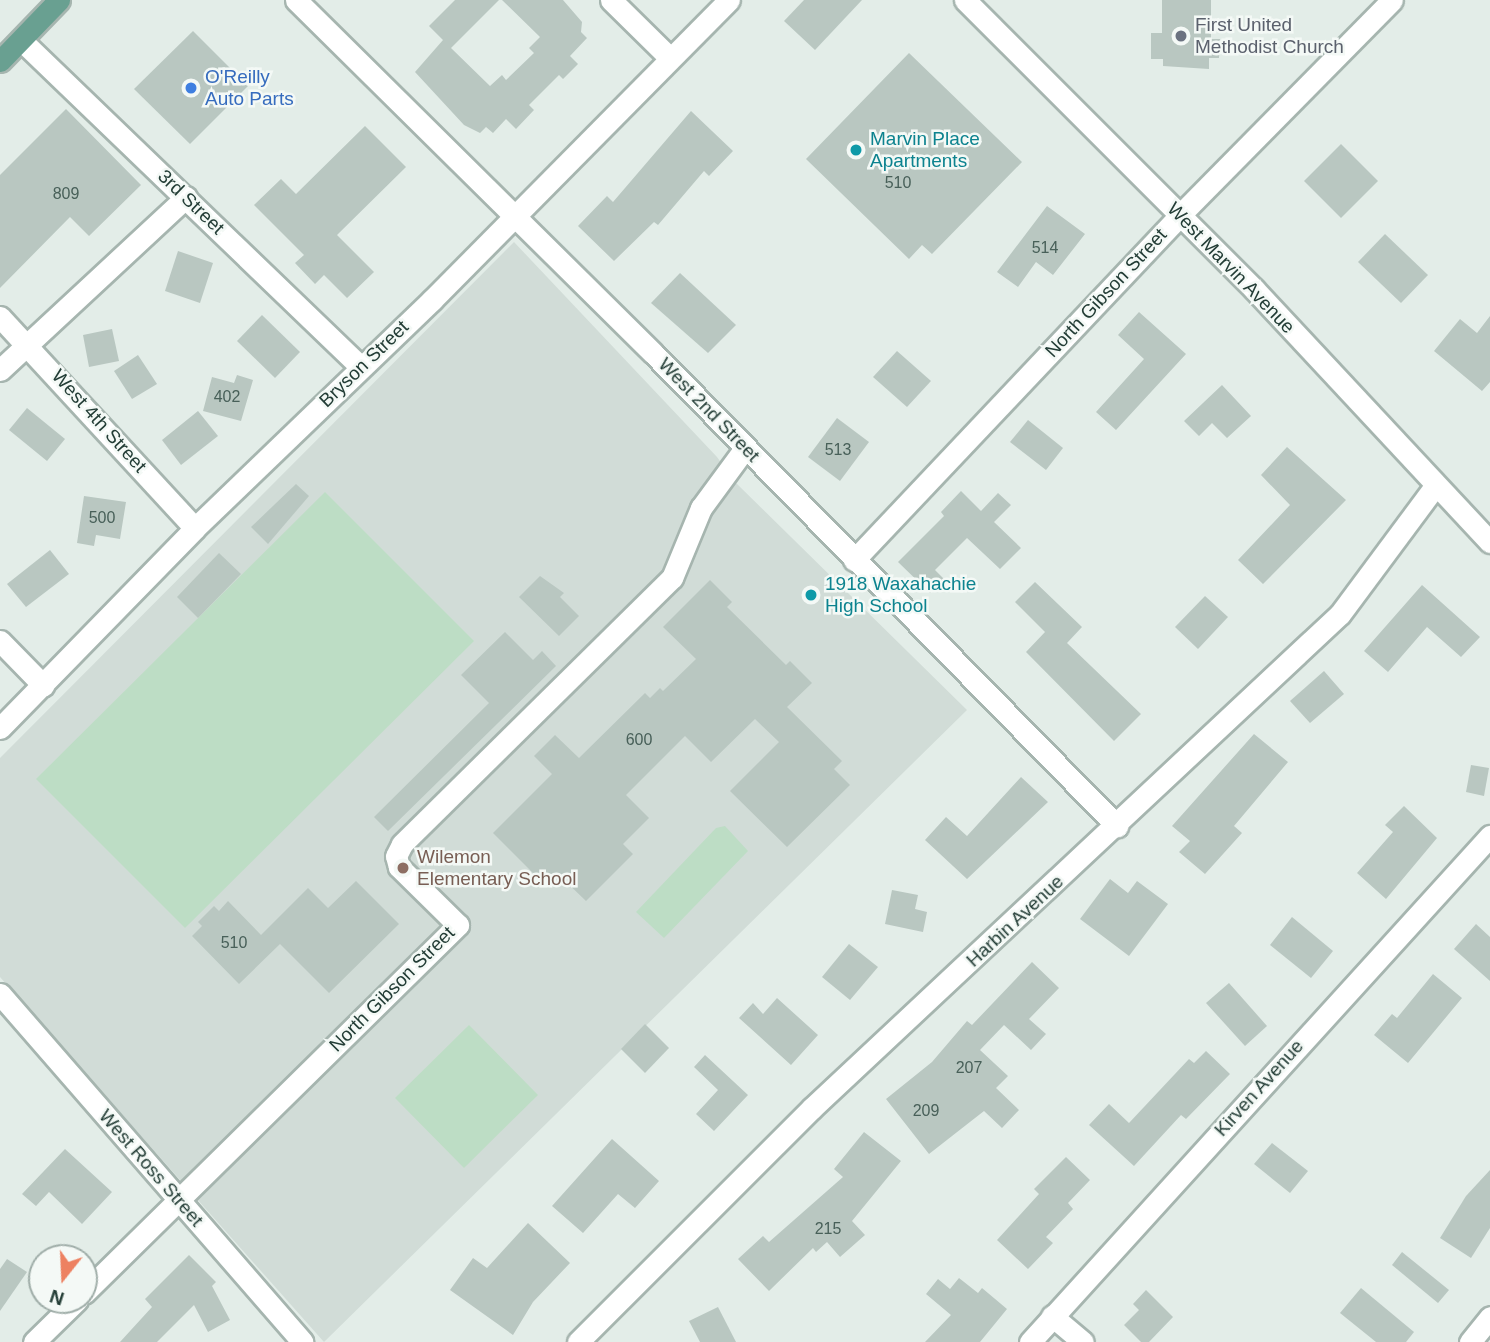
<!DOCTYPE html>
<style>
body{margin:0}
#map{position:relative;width:1490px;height:1342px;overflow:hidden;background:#e3ede8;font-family:Helvetica,sans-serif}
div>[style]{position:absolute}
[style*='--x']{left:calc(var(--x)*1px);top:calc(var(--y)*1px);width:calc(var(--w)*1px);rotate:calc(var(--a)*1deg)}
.built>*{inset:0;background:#d1dcd7}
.green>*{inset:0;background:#bdddc5}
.building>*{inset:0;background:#b9c7c1}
.roads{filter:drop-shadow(2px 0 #a6b5af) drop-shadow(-2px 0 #a6b5af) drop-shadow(0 2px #a6b5af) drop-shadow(0 -2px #a6b5af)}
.minor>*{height:21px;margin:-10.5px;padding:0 10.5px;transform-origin:10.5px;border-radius:10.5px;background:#fff}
.major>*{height:21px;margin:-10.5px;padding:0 10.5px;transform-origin:10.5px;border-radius:10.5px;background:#69a091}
.dots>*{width:19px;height:19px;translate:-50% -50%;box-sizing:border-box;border:4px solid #f4f9f6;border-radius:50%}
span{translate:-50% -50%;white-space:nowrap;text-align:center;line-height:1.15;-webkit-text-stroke:5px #f4f9f6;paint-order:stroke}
.number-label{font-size:16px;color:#486059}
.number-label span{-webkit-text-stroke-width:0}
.worship-label{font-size:19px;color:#5b616d}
.left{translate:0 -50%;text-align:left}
.shop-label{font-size:19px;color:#366cbe}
.culture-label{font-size:19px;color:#0d838f}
.street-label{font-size:19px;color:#233d36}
.education-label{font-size:19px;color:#785e54}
.north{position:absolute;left:28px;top:1244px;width:70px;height:70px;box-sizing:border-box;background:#f4f9f6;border:2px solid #a0aea9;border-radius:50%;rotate:198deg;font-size:19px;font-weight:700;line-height:28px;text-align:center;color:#233d36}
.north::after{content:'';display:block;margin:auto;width:24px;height:32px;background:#ed8161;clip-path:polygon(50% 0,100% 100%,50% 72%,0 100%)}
</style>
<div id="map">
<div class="built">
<div style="clip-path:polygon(514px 242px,717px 457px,735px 482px,967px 710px,324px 1342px,0 977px,0 758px)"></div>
</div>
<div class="green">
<div style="clip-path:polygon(325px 492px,474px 641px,185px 928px,36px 779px)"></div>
<div style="clip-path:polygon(725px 826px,748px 851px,664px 938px,636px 912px,716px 828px)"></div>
<div style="clip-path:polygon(469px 1025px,538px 1095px,464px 1168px,395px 1098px)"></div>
</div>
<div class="building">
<div style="clip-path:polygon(455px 0,499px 0,451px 48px,490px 86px,502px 75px,506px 80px,534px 53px,529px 48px,540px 37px,502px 0,563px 0,582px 22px,581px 32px,587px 38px,570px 56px,578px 64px,563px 79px,559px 75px,529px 105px,534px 110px,516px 129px,506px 119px,493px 133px,486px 127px,480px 133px,464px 125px,415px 72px,443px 40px,429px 26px)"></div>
<div style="clip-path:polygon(804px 0,862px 0,815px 50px,784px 21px)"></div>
<div style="clip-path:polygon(1162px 0,1211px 0,1211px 39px,1220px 39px,1219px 58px,1209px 58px,1209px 69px,1163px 66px,1163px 59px,1151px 59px,1151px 33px,1162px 33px)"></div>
<div style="clip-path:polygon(193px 31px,248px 86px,190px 144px,134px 89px)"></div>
<div style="clip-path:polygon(909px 53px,1022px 162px,932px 254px,922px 245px,909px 259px,806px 159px)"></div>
<div style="clip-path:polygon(66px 109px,141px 185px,89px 236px,70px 217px,0 288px,0 175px)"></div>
<div style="clip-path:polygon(691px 111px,733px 151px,709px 176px,704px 171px,658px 225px,654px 222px,614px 261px,578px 226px,607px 196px,613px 202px)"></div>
<div style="clip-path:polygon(365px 126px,406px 167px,337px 235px,374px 272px,347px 298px,324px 275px,315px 284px,295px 263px,304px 255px,254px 205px,281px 179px,296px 194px)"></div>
<div style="clip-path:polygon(1341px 144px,1378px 181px,1341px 218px,1304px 181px)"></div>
<div style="clip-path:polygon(1047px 206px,1085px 234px,1053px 275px,1036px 262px,1018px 287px,997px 272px)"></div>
<div style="clip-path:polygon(1385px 234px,1428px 275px,1401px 303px,1358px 262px)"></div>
<div style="clip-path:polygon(178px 251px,213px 263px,200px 303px,165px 291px)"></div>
<div style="clip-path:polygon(680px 273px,736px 325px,708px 353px,651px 303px)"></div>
<div style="clip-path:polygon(1139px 312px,1186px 354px,1116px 430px,1096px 412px,1144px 359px,1118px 335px)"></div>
<div style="clip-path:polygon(262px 315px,300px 352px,275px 378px,237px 341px)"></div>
<div style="clip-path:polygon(1490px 316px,1490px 382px,1482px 391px,1434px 351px,1460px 319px,1477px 333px)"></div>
<div style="clip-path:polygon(112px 329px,119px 361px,89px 367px,83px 335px)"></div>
<div style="clip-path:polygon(897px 351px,931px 381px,907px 407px,873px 377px)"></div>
<div style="clip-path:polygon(138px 355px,157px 384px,132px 399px,114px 371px)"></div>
<div style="clip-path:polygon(237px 375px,253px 380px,241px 421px,203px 411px,212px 377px,234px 383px)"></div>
<div style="clip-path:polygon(1222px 385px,1251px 416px,1227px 438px,1212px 423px,1199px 436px,1184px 421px)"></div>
<div style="clip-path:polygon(27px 408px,65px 439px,47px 461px,9px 430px)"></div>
<div style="clip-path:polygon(198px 411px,218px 436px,181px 465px,162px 440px)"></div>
<div style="clip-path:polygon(837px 418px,869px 442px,840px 481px,808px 457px)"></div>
<div style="clip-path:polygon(1028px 420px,1063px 448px,1046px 470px,1010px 442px)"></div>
<div style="clip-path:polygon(1287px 447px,1346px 500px,1263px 584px,1238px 560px,1290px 505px,1261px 475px)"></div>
<div style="clip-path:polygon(296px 484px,309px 496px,268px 544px,251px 527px)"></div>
<div style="clip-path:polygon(961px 491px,981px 511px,998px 493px,1011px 505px,994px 522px,1021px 548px,1000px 569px,967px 538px,935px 570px,944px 579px,930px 593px,898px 562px,944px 516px,941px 512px)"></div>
<div style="clip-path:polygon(84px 496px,126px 502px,120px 539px,96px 535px,94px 546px,77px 543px)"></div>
<div style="clip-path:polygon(50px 550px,69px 574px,26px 607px,7px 584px)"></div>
<div style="clip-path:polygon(219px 553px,241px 574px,198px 618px,177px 597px)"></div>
<div style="clip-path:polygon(540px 576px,564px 593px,560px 597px,579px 616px,559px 636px,519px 597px)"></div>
<div style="clip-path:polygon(710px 580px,732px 602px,727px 607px,786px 665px,790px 661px,812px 683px,787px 707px,842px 761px,834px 769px,850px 785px,787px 847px,730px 791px,779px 742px,755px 719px,711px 762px,685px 736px,626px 795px,649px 818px,623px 844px,633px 854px,586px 901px,560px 876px,548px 888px,493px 833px,552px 774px,534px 756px,555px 735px,579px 758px,645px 693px,650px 698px,660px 688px,663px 691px,696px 659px,663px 627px)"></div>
<div style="clip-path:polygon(1035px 582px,1082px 627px,1067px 643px,1141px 714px,1114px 741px,1026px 652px,1045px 632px,1015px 602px)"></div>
<div style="clip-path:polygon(1422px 585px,1480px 637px,1461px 657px,1427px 627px,1388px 672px,1364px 651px)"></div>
<div style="clip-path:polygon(1205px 596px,1228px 617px,1198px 649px,1175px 627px)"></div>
<div style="clip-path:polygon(505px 632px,533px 660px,542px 651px,556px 666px,388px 831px,374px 817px,489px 703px,461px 675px)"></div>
<div style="clip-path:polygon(1324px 671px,1344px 694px,1310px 723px,1290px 701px)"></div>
<div style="clip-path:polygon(1254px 734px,1288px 762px,1234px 826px,1242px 833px,1205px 874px,1179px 852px,1190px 841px,1172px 826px)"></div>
<div style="clip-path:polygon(1471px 765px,1489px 768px,1484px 796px,1466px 792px)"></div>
<div style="clip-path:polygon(1021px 777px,1048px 802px,967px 879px,925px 840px,946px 817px,967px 836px)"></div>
<div style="clip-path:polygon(1404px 806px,1437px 838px,1386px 899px,1357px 873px,1393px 832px,1385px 825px)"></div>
<div style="clip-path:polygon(1110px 879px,1128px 893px,1137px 881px,1168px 904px,1129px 956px,1080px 919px)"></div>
<div style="clip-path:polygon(356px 881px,399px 924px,329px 993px,280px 944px,239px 984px,192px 936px,202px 926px,198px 922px,214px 906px,219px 911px,228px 901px,261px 935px,308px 888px,328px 908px)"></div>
<div style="clip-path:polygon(892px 890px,918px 895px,915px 909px,927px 912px,923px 932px,885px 924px)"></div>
<div style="clip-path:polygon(1292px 917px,1333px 951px,1311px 978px,1270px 945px)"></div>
<div style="clip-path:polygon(1476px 924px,1490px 937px,1490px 981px,1454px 949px)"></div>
<div style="clip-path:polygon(849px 944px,878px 967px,850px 1000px,822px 977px)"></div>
<div style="clip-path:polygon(1032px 962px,1059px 988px,1029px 1019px,1046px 1034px,1031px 1050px,1004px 1025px,980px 1050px,1008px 1076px,996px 1088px,1019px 1110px,1002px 1128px,984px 1111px,929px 1154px,886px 1099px,932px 1062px,967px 1021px,972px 1025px)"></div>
<div style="clip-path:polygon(1433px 974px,1462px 998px,1408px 1063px,1374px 1035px,1392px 1014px,1397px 1018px)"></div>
<div style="clip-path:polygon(1229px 983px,1267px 1026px,1245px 1046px,1206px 1003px)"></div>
<div style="clip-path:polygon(777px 998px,818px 1035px,791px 1065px,739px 1018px,753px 1003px,763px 1014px)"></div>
<div style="clip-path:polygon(645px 1024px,669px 1048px,645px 1073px,621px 1049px)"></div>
<div style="clip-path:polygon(1206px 1051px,1230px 1074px,1186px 1119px,1181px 1115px,1134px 1166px,1089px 1125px,1109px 1104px,1129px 1123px,1189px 1059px,1194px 1063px)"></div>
<div style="clip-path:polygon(705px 1055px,748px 1095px,714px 1131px,696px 1114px,718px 1090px,694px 1067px)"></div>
<div style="clip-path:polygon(864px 1132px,901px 1161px,852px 1221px,865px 1235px,840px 1257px,827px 1242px,816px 1252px,813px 1248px,769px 1291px,738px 1259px,763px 1236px,769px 1242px,843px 1177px,834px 1169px)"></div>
<div style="clip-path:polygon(612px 1139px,659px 1181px,635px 1208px,618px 1194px,583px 1233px,552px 1206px)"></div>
<div style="clip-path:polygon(1272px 1143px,1308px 1171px,1290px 1193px,1254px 1164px)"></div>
<div style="clip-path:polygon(65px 1149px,112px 1192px,82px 1224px,49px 1192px,36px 1206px,22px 1194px)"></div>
<div style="clip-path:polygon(1066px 1157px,1090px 1180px,1068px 1203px,1073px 1209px,1046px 1237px,1053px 1243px,1028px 1269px,997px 1240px,1039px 1194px,1034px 1189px)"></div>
<div style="clip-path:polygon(1490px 1170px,1490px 1228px,1471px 1258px,1440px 1238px,1466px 1196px)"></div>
<div style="clip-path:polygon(528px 1223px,570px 1263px,533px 1302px,513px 1335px,450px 1290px,473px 1258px,487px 1268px)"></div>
<div style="clip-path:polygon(1402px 1252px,1449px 1290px,1438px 1303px,1392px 1265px)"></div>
<div style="clip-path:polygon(189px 1255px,216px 1282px,212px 1286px,230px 1320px,208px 1332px,194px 1305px,157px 1342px,120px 1342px,152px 1307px,145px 1299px)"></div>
<div style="clip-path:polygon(7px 1259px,27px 1272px,0 1311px,0 1269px)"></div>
<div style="clip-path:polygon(959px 1278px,978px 1293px,982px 1288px,1007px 1309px,980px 1342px,925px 1342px,951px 1315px,926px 1294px,938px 1279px,950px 1289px)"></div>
<div style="clip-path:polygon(1361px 1288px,1414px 1332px,1406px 1342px,1376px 1342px,1340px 1313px)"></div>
<div style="clip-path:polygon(1146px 1290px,1173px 1317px,1149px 1342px,1141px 1342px,1124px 1325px,1139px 1310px,1133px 1304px)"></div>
<div style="clip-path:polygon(718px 1307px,736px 1342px,700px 1342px,689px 1321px)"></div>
</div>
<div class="roads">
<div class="minor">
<div style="--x:296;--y:0;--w:502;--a:44.68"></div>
<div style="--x:653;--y:353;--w:663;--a:45.55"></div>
<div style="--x:611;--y:0;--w:83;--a:44.5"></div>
<div style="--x:965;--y:0;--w:409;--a:45"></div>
<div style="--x:1254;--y:289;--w:346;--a:47"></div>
<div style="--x:21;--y:40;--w:470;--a:43.9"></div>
<div style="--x:0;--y:317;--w:287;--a:47.3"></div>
<div style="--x:0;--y:370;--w:254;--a:-42.9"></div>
<div style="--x:854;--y:560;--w:473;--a:-46.6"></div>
<div style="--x:1179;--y:216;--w:303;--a:-45.4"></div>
<div style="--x:0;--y:641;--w:62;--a:45.7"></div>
<div style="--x:0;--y:728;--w:279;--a:-45.7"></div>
<div style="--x:195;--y:528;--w:329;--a:-43.9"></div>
<div style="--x:432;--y:300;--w:422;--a:-45.3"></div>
<div style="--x:0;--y:994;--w:461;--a:49"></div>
<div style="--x:84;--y:1293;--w:525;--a:-44.54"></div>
<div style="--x:458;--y:925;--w:83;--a:-135.5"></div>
<div style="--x:399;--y:867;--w:11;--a:-105"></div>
<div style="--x:396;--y:856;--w:13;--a:-63"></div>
<div style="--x:402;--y:844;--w:379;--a:-44.6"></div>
<div style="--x:672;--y:578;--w:76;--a:-67.5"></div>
<div style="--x:701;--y:508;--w:74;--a:-53.7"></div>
<div style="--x:1052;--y:1316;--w:40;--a:40"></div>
<div style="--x:34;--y:1342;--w:60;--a:-44.3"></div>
<div style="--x:578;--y:1342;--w:330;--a:-45"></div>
<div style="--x:811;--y:1109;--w:724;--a:-43.1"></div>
<div style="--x:1340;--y:614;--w:159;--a:-53.4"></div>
<div style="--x:1030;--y:1342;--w:684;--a:-47.73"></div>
<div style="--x:1470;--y:1342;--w:32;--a:-51"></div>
</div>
<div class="major">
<div style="--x:0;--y:61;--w:85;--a:-46"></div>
</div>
</div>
<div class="dots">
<div style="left:1181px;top:36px;background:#6b7280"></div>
<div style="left:191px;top:88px;background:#3f7fe0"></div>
<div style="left:856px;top:150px;background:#0f9aa8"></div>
<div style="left:811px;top:595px;background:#0f9aa8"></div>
<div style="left:403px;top:868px;background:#8d6e63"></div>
</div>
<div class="number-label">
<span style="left:898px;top:183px">510</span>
<span style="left:66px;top:194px">809</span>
<span style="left:1045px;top:248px">514</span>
<span style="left:227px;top:397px">402</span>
<span style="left:838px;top:450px">513</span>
<span style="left:102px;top:518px">500</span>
<span style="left:639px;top:740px">600</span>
<span style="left:234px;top:943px">510</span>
<span style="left:969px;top:1068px">207</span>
<span style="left:926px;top:1111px">209</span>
<span style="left:828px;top:1229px">215</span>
</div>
<div class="worship-label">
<span class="left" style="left:1195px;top:36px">First United<br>Methodist Church</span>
</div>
<div class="shop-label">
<span class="left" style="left:205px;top:88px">O'Reilly<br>Auto Parts</span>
</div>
<div class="culture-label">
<span class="left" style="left:870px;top:150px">Marvin Place<br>Apartments</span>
<span class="left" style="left:825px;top:595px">1918 Waxahachie<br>High School</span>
</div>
<div class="street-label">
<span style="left:191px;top:202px;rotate:44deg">3rd Street</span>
<span style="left:1231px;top:268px;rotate:46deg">West Marvin Avenue</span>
<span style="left:1106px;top:293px;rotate:-47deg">North Gibson Street</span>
<span style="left:364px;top:364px;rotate:-44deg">Bryson Street</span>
<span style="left:709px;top:410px;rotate:46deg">West 2nd Street</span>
<span style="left:99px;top:421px;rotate:48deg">West 4th Street</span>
<span style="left:1015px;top:921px;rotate:-43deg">Harbin Avenue</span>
<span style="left:392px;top:989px;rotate:-45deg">North Gibson Street</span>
<span style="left:1259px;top:1088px;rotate:-48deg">Kirven Avenue</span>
<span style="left:151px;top:1168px;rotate:49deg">West Ross Street</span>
</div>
<div class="education-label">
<span class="left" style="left:417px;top:868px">Wilemon<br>Elementary School</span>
</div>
<div class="north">N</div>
</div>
